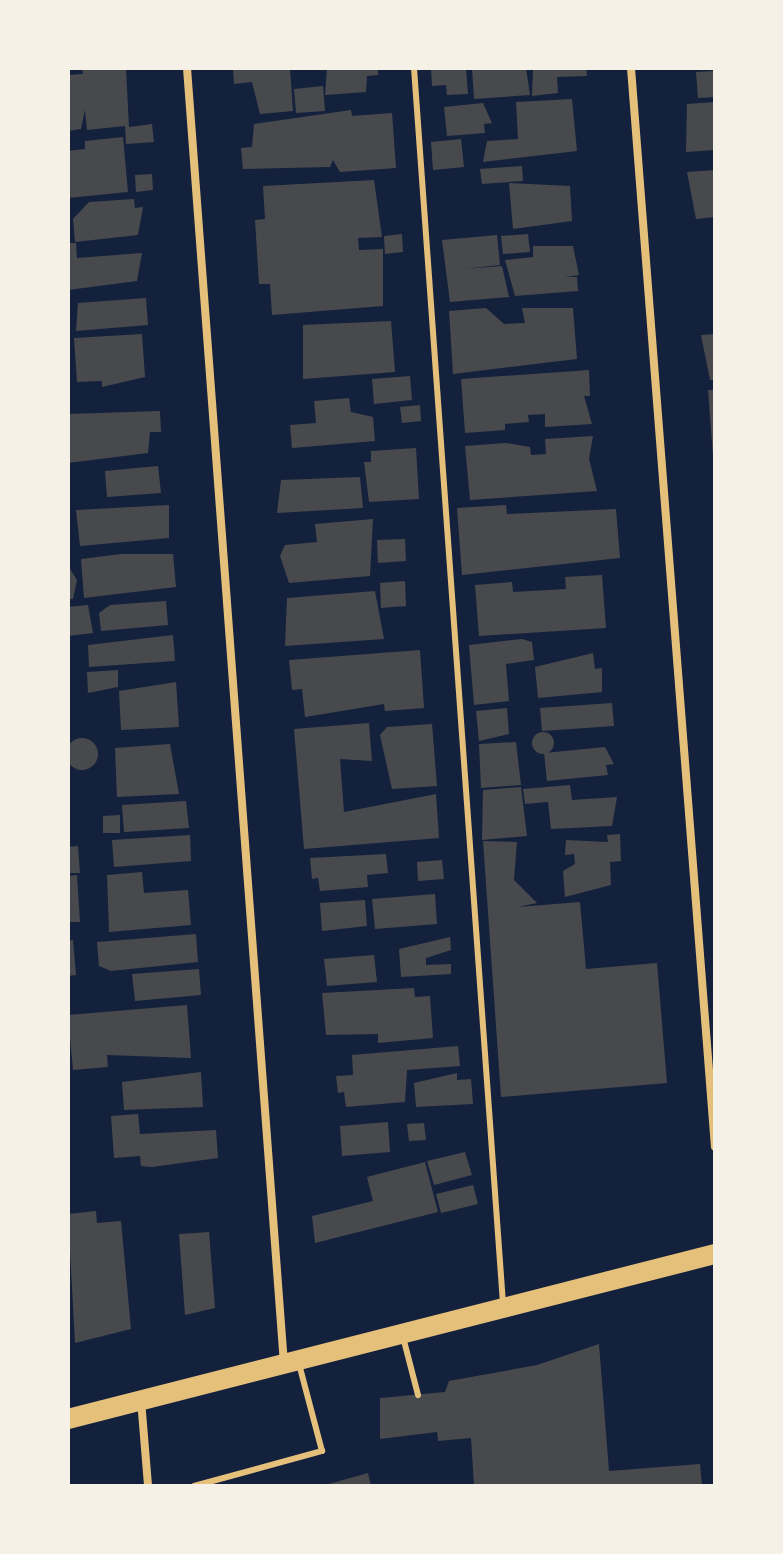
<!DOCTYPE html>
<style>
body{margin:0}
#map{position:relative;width:783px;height:1554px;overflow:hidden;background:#14213d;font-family:Georgia,serif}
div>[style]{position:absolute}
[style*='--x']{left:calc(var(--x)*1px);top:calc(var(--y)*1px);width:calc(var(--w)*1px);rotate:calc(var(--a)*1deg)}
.building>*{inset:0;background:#48494c}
.round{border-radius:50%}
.service>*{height:6px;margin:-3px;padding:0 3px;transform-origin:3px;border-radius:3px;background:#e5c07b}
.minor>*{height:8px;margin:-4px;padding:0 4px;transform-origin:4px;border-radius:4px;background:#e5c07b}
.primary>*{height:20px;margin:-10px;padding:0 10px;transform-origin:10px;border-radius:10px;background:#e5c07b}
span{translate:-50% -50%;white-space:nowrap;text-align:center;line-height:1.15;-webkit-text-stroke:8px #f6f1e7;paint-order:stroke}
.frame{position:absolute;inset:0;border:70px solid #f6f1e7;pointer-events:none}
</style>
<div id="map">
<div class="building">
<div style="clip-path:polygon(82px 68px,126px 69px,129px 127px,152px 124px,154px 142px,126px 144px,125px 126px,87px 130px,85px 110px,81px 129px,68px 131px,68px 75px,83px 74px)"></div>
<div style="clip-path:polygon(233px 68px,290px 68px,293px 111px,260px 114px,252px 82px,234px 84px)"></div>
<div style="clip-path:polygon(327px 68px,378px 68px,378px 75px,367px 76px,366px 92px,325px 95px)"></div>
<div style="clip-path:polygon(431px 68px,466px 68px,468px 94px,447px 95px,446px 85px,432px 86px)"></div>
<div style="clip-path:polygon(472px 68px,526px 68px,530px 95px,474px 99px)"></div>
<div style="clip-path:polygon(533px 68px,586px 68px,587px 76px,557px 77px,558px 93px,532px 96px)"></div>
<div style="clip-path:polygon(715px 71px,715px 97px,698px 98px,696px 72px)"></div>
<div style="clip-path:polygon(323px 86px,325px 111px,296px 113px,294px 89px)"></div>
<div style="clip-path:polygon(572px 99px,577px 151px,483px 162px,487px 141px,518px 139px,516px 102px)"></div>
<div style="clip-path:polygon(715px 102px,715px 150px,686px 152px,687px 104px)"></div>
<div style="clip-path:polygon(483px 103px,492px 123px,484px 124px,485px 133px,447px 136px,444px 107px)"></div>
<div style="clip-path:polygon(351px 110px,352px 116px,392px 113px,396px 168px,340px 172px,333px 160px,330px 167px,243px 169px,241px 148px,252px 147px,254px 124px)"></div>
<div style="clip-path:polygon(123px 137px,128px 192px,68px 198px,68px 151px,85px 149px,85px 141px)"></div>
<div style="clip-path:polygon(461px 139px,464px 167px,433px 170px,431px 142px)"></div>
<div style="clip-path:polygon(522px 166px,523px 181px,482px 184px,480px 169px)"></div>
<div style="clip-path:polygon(715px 170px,715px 217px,696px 219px,687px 172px)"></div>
<div style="clip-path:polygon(152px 174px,153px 190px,136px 192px,135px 175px)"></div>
<div style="clip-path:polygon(374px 180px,382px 237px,358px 238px,359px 250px,383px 249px,383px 306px,272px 315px,270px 284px,259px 284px,255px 220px,265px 219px,263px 186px)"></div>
<div style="clip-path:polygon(509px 183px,570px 186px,572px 221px,513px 229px)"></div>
<div style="clip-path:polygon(134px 199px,135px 208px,143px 207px,138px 235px,75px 242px,73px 219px,89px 202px)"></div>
<div style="clip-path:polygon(402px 234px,403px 252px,385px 254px,384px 236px)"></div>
<div style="clip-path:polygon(528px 234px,530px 252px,503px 254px,501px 236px)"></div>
<div style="clip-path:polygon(497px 235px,500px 265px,464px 269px,502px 266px,509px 297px,450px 302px,442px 240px)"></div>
<div style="clip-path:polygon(68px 243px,76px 243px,77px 258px,142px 253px,137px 281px,68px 290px)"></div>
<div style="clip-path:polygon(533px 246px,573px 246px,579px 275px,565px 277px,577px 277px,578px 291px,515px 296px,505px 260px,533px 257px)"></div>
<div style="clip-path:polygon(146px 298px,148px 325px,76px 331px,78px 303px)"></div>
<div style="clip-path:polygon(486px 308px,504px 324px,525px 323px,522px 308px,573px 308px,577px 359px,453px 374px,449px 311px)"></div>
<div style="clip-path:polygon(391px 321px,395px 372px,303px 379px,303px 325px)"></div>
<div style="clip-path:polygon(142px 334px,145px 377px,102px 387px,102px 381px,77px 382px,74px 338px)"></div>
<div style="clip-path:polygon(715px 334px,715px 380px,710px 380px,701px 335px)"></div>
<div style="clip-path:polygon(589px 370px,590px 396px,584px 396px,592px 424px,545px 427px,545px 414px,528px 415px,529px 422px,505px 424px,505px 430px,465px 433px,461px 379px)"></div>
<div style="clip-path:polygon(410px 376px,412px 400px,374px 404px,372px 379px)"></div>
<div style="clip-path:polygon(708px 390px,715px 390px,715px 457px,713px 457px)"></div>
<div style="clip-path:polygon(349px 398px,351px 412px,373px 417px,375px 441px,292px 448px,290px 425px,316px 423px,314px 401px)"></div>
<div style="clip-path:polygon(420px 405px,421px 421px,402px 423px,400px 407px)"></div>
<div style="clip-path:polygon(160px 411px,161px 432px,150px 432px,148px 453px,68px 463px,68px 414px)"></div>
<div style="clip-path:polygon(593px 436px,589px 459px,597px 491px,470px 500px,465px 446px,506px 443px,530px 447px,531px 455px,546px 454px,545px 439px)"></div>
<div style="clip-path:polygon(416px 448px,419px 499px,369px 502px,364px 462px,371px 462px,371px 451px)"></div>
<div style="clip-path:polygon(158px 466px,161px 493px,107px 497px,105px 471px)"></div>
<div style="clip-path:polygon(360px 477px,363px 508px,277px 513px,281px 480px)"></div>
<div style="clip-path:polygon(169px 505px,169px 538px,80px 546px,76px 510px)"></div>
<div style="clip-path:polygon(506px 505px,507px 514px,616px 509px,620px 558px,462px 575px,457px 508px)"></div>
<div style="clip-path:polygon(373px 519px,370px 576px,289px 583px,280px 556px,285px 545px,317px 542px,315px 524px)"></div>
<div style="clip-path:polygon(405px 539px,406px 561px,378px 563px,377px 540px)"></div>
<div style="clip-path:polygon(121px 554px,173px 554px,176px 587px,84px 598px,81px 559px)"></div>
<div style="clip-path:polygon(68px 566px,77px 580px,73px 599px,68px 599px)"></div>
<div style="clip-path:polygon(602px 575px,606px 628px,479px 636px,475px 585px,512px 582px,513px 592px,566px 589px,565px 577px)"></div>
<div style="clip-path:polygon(405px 581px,406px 606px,381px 608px,380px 583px)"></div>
<div style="clip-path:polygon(375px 591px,384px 639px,285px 646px,287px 598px)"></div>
<div style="clip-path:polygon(166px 601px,168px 625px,101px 631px,99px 613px,110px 605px)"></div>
<div style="clip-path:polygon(88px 605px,93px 633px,68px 636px,68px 607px)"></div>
<div style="clip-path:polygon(173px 635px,175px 661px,89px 667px,88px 645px)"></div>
<div style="clip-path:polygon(522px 639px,532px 642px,534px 660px,506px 664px,509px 701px,474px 705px,469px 645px)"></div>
<div style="clip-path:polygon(420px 650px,424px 708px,385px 711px,384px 704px,305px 717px,302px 689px,292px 690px,289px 660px)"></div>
<div style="clip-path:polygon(593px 653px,595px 669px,602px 668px,602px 692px,538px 698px,535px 667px)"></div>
<div style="clip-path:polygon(118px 670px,118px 687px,88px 693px,87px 672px)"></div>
<div style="clip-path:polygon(176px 682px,179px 727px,121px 730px,119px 691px)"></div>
<div style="clip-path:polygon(612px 703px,614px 726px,542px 731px,540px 708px)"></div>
<div style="clip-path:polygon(507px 708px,509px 734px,479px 741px,476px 711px)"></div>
<div style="clip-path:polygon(369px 723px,372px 761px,340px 759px,344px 812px,436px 794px,439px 838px,304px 849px,294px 729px)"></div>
<div style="clip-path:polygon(432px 724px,437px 786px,392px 789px,380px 735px,387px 727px)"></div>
<div class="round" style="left:532px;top:732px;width:22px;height:22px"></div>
<div class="round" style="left:66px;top:738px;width:32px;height:32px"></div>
<div style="clip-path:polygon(516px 742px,521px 785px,481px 788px,479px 744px)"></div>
<div style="clip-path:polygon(170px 744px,179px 794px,117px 797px,115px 748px)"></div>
<div style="clip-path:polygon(605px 747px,614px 764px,606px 765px,608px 775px,547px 781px,544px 753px)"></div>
<div style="clip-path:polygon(570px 785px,572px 800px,617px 797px,612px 826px,551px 829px,548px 802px,525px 804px,523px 789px)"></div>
<div style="clip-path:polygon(521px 787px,527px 836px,482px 840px,483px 790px)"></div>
<div style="clip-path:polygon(186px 801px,189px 828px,124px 832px,122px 805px)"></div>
<div style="clip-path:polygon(120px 815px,120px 833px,103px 833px,103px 816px)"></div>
<div style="clip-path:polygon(620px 834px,621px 861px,610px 862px,611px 885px,565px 897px,563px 871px,575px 864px,574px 854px,565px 855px,566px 840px,608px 842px,607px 835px)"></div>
<div style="clip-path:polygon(190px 835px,191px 861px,114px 867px,112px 840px)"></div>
<div style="clip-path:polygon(483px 841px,517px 842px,514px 880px,537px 903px,518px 907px,580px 902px,586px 969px,657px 963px,667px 1083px,501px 1097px)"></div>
<div style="clip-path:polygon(78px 846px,80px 873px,68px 873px,68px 847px)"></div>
<div style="clip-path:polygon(386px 854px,388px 873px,367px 875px,368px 887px,320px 891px,318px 878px,312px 879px,310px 858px)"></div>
<div style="clip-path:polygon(442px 860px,444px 879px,418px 881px,417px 862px)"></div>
<div style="clip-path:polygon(142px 872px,144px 893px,188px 890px,191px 925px,109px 932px,107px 875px)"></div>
<div style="clip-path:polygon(77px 875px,80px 922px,68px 922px,68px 876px)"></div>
<div style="clip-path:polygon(435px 894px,437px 924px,375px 929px,372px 899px)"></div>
<div style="clip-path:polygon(365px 900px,367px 926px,322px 931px,320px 903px)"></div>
<div style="clip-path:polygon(196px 934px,198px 962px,111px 971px,99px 966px,97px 942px)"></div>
<div style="clip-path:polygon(450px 937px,451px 950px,426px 958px,426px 965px,451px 964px,451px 974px,401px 977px,399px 949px)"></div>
<div style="clip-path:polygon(73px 940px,76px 975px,68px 976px,68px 941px)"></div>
<div style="clip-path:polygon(374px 955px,377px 982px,327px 986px,324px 959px)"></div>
<div style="clip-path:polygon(199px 969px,201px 995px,135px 1001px,132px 974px)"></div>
<div style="clip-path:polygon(414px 988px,415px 997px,430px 996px,433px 1038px,378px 1043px,378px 1034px,326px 1035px,322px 993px)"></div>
<div style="clip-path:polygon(187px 1005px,191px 1058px,107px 1055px,108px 1067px,73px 1070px,68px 1015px)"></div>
<div style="clip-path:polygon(458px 1046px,460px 1066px,407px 1070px,405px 1102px,346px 1107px,344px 1092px,338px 1093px,336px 1076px,353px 1075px,352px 1055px)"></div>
<div style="clip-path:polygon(201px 1072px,203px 1107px,124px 1110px,122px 1082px)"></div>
<div style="clip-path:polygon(457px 1073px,457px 1080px,471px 1079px,473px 1104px,416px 1107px,414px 1083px)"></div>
<div style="clip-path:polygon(138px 1114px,140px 1134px,216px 1130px,218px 1158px,152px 1167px,141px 1166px,140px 1156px,114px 1158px,111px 1116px)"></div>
<div style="clip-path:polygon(388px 1122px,390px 1152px,342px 1156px,340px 1126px)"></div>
<div style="clip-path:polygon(424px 1123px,426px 1140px,409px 1141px,407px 1124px)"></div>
<div style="clip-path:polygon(465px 1152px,472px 1175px,434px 1185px,427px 1161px)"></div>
<div style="clip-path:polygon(425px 1162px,438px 1212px,315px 1243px,312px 1216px,373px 1201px,367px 1177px)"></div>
<div style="clip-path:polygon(473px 1185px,478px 1204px,441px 1213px,436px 1194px)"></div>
<div style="clip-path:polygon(96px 1211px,97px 1223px,121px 1221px,131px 1329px,75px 1343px,68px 1214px)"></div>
<div style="clip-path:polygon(209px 1232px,215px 1308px,185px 1315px,179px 1234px)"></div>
<div style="clip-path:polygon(599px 1344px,609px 1471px,700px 1464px,702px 1486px,474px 1486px,471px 1438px,438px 1441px,437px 1432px,380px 1439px,380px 1398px,445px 1392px,449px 1381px,537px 1365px)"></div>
<div style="clip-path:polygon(368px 1473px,371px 1486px,325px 1486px,325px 1485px)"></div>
</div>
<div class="service">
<div style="--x:414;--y:68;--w:1239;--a:85.88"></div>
<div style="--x:403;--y:1337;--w:60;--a:75.5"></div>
<div style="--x:194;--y:1486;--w:133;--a:-15.3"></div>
<div style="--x:322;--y:1451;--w:90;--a:-104.8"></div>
</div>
<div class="minor">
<div style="--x:187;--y:68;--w:1300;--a:85.72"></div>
<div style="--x:631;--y:68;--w:1082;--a:85.55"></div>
<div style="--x:141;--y:1400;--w:86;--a:85.3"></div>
</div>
<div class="primary">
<div style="--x:68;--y:1419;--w:668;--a:-14.31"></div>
</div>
<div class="frame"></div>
</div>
